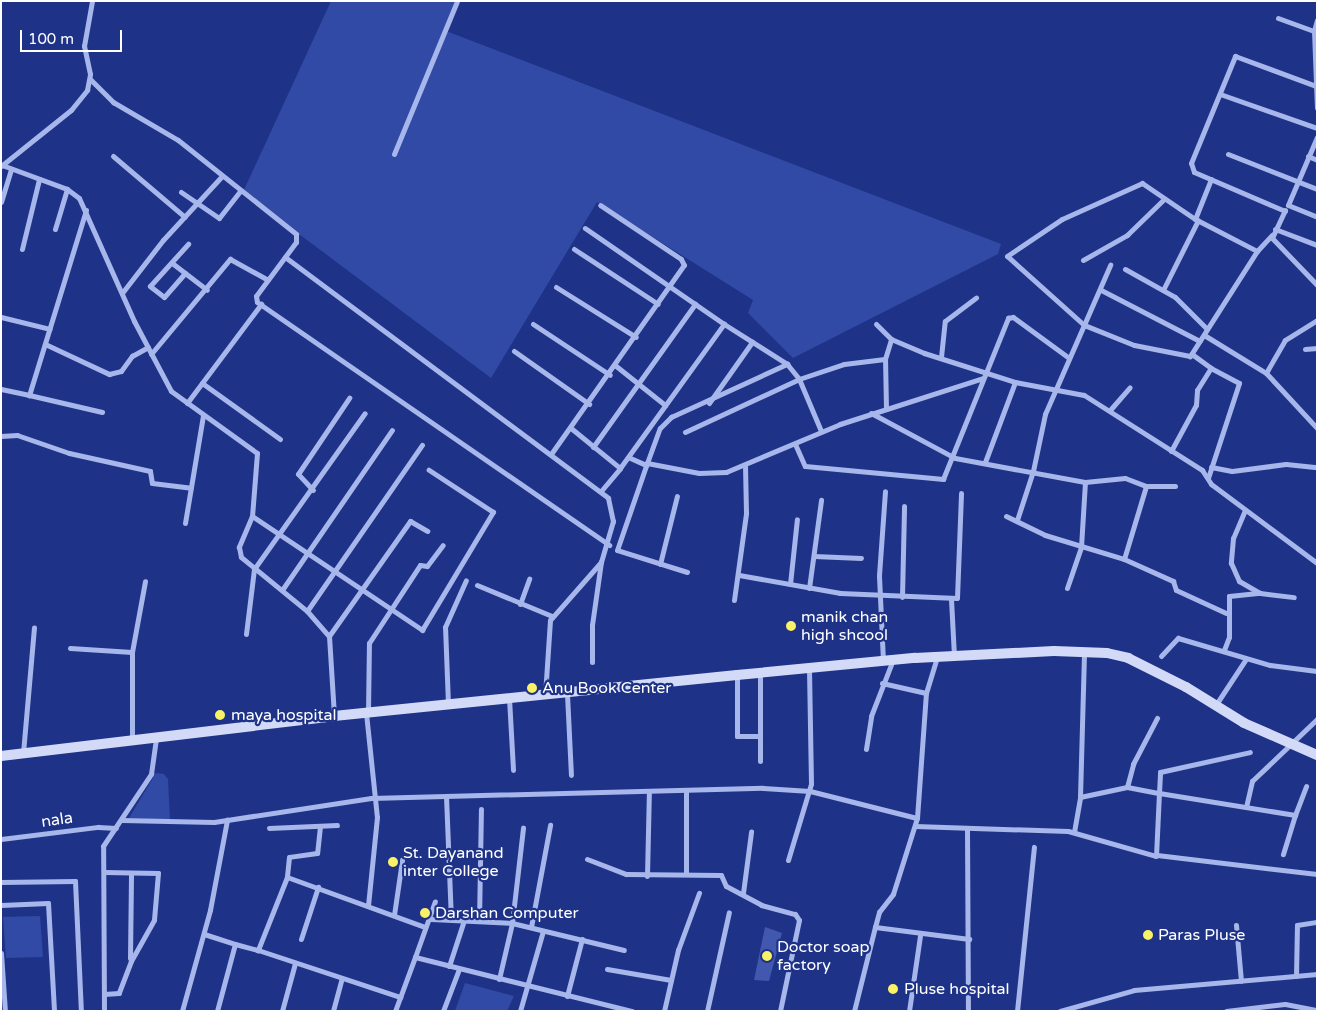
<!DOCTYPE html>
<style>
body{margin:0}
#map{position:relative;width:1318px;height:1012px;overflow:hidden;background:#1e3387;font-family:"Varela Round",sans-serif}
div>[style]{position:absolute}
[style*='--x']{left:calc(var(--x)*1px);top:calc(var(--y)*1px);width:calc(var(--w)*1px);rotate:calc(var(--a)*1deg)}
.green>*{inset:0;background:#314aa5}
.building>*{inset:0;background:#4258ae}
.minor>*{height:5px;margin:-2.5px;padding:0 2.5px;transform-origin:2.5px;border-radius:2.5px;background:#a7b6eb}
.secondary>*{height:10px;margin:-5px;padding:0 5px;transform-origin:5px;border-radius:5px;background:#d3daf8}
.dots>*{width:14px;height:14px;translate:-50% -50%;box-sizing:border-box;border:2px solid #1e3387;border-radius:50%}
span{translate:-50% -50%;white-space:nowrap;text-align:center;line-height:1.15;-webkit-text-stroke:4.5px #1e3387;paint-order:stroke}
.poi-label{font-size:16px;color:#fff}
.left{translate:0 -50%;text-align:left}
.street-label{font-size:16px;color:#fff}
.frame{position:absolute;inset:0;border:2px solid #fff;pointer-events:none}
.scale{position:absolute;left:20px;top:30px;width:102px;height:22px;box-sizing:border-box;border:2px solid #fff;border-top:0;padding-left:6px;font-size:15px;line-height:18px;white-space:nowrap;color:#fff;-webkit-text-stroke:4px #1e3387;paint-order:stroke}
</style>
<div id="map">
<div class="green">
<div style="clip-path:polygon(331px 1px,457px 1px,446px 31px,1001px 244px,998px 254px,793px 358px,748px 313px,753px 300px,597px 202px,491px 378px,243px 192px)"></div>
<div style="clip-path:polygon(156px 773px,164px 774px,168px 779px,170px 820px,129px 818px)"></div>
<div style="clip-path:polygon(40px 916px,43px 957px,6px 958px,3px 917px)"></div>
<div style="clip-path:polygon(465px 983px,514px 996px,507px 1011px,455px 1011px)"></div>
</div>
<div class="building">
<div style="clip-path:polygon(765px 927px,782px 933px,769px 981px,754px 980px)"></div>
</div>
<div class="minor">
<div style="--x:1278;--y:18;--w:38;--a:20"></div>
<div style="--x:1314;--y:31;--w:77;--a:87.8"></div>
<div style="--x:1314;--y:31;--w:11;--a:-75"></div>
<div style="--x:90;--y:79;--w:33;--a:45"></div>
<div style="--x:113;--y:102;--w:75;--a:30.3"></div>
<div style="--x:178;--y:140;--w:151;--a:38.5"></div>
<div style="--x:296;--y:234;--w:8;--a:90"></div>
<div style="--x:296;--y:242;--w:67;--a:126.5"></div>
<div style="--x:256;--y:296;--w:6;--a:81"></div>
<div style="--x:257;--y:302;--w:428;--a:34.6"></div>
<div style="--x:1220;--y:94;--w:103;--a:19.3"></div>
<div style="--x:1317;--y:137;--w:74;--a:113.1"></div>
<div style="--x:1288;--y:205;--w:31;--a:22"></div>
<div style="--x:394;--y:154;--w:165;--a:-67.6"></div>
<div style="--x:1228;--y:154;--w:96;--a:21.5"></div>
<div style="--x:113;--y:156;--w:94;--a:40.3"></div>
<div style="--x:1308;--y:156;--w:10;--a:24"></div>
<div style="--x:2;--y:165;--w:69;--a:20.3"></div>
<div style="--x:67;--y:189;--w:15;--a:37"></div>
<div style="--x:79;--y:198;--w:135;--a:65.9"></div>
<div style="--x:134;--y:321;--w:79;--a:62.1"></div>
<div style="--x:171;--y:391;--w:106;--a:35.8"></div>
<div style="--x:257;--y:453;--w:63;--a:94.5"></div>
<div style="--x:252;--y:516;--w:34;--a:113"></div>
<div style="--x:239;--y:547;--w:10;--a:79"></div>
<div style="--x:241;--y:557;--w:85;--a:39.3"></div>
<div style="--x:307;--y:611;--w:33;--a:49"></div>
<div style="--x:329;--y:636;--w:141;--a:-54.8"></div>
<div style="--x:410;--y:521;--w:20;--a:30"></div>
<div style="--x:1;--y:166;--w:90;--a:-38.7"></div>
<div style="--x:71;--y:110;--w:26;--a:-51"></div>
<div style="--x:87;--y:90;--w:16;--a:-79"></div>
<div style="--x:90;--y:74;--w:29;--a:-102"></div>
<div style="--x:84;--y:46;--w:46;--a:-79.9"></div>
<div style="--x:1142;--y:183;--w:64;--a:34.2"></div>
<div style="--x:1195;--y:219;--w:70;--a:27.3"></div>
<div style="--x:1257;--y:251;--w:125;--a:122.5"></div>
<div style="--x:1190;--y:356;--w:57;--a:-168.9"></div>
<div style="--x:1134;--y:345;--w:54;--a:-158.2"></div>
<div style="--x:1084;--y:325;--w:103;--a:-138.1"></div>
<div style="--x:1007;--y:256;--w:66;--a:-33.9"></div>
<div style="--x:1062;--y:219;--w:88;--a:-24.2"></div>
<div style="--x:181;--y:192;--w:46;--a:34.4"></div>
<div style="--x:219;--y:218;--w:34;--a:-52"></div>
<div style="--x:1;--y:202;--w:34;--a:-73"></div>
<div style="--x:86;--y:210;--w:194;--a:107.1"></div>
<div style="--x:29;--y:395;--w:75;--a:13.1"></div>
<div style="--x:1285;--y:210;--w:31;--a:115"></div>
<div style="--x:1272;--y:238;--w:65;--a:46.2"></div>
<div style="--x:1285;--y:211;--w:99;--a:-156.8"></div>
<div style="--x:1194;--y:172;--w:9;--a:-108"></div>
<div style="--x:1191;--y:163;--w:116;--a:-67.6"></div>
<div style="--x:1235;--y:56;--w:86;--a:20.3"></div>
<div style="--x:1195;--y:219;--w:43;--a:-68.2"></div>
<div style="--x:55;--y:229;--w:42;--a:-73.3"></div>
<div style="--x:1275;--y:229;--w:45;--a:20.9"></div>
<div style="--x:22;--y:249;--w:72;--a:-76.3"></div>
<div style="--x:574;--y:249;--w:100;--a:33.2"></div>
<div style="--x:1257;--y:251;--w:22;--a:-47"></div>
<div style="--x:285;--y:257;--w:403;--a:36.7"></div>
<div style="--x:608;--y:498;--w:24;--a:78"></div>
<div style="--x:613;--y:521;--w:43;--a:106.3"></div>
<div style="--x:601;--y:562;--w:77;--a:131.3"></div>
<div style="--x:550;--y:620;--w:75;--a:93.8"></div>
<div style="--x:1083;--y:260;--w:51;--a:-29.6"></div>
<div style="--x:1127;--y:235;--w:52;--a:-44.2"></div>
<div style="--x:172;--y:263;--w:44;--a:37.6"></div>
<div style="--x:1125;--y:269;--w:57;--a:29.2"></div>
<div style="--x:1175;--y:297;--w:45;--a:45"></div>
<div style="--x:185;--y:273;--w:32;--a:131"></div>
<div style="--x:164;--y:297;--w:18;--a:-142"></div>
<div style="--x:150;--y:286;--w:57;--a:-47.9"></div>
<div style="--x:556;--y:287;--w:94;--a:32"></div>
<div style="--x:1101;--y:290;--w:111;--a:27.3"></div>
<div style="--x:1163;--y:290;--w:78;--a:-63.4"></div>
<div style="--x:122;--y:293;--w:67;--a:-52.3"></div>
<div style="--x:163;--y:240;--w:87;--a:-47.3"></div>
<div style="--x:1;--y:317;--w:50;--a:13.8"></div>
<div style="--x:1317;--y:320;--w:38;--a:148"></div>
<div style="--x:1285;--y:340;--w:38;--a:120"></div>
<div style="--x:1266;--y:373;--w:75;--a:47.2"></div>
<div style="--x:533;--y:324;--w:92;--a:33.5"></div>
<div style="--x:724;--y:324;--w:75;--a:32.4"></div>
<div style="--x:787;--y:364;--w:19;--a:51"></div>
<div style="--x:799;--y:379;--w:47;--a:-18.4"></div>
<div style="--x:844;--y:364;--w:41;--a:-7"></div>
<div style="--x:876;--y:324;--w:21;--a:45"></div>
<div style="--x:891;--y:339;--w:36;--a:23"></div>
<div style="--x:924;--y:353;--w:96;--a:17.7"></div>
<div style="--x:1015;--y:382;--w:70;--a:10.7"></div>
<div style="--x:1084;--y:395;--w:140;--a:32.4"></div>
<div style="--x:1202;--y:470;--w:17;--a:57"></div>
<div style="--x:1211;--y:484;--w:132;--a:36.7"></div>
<div style="--x:1204;--y:335;--w:73;--a:31.5"></div>
<div style="--x:45;--y:344;--w:71;--a:25.1"></div>
<div style="--x:109;--y:374;--w:12;--a:-14"></div>
<div style="--x:121;--y:371;--w:19;--a:-54"></div>
<div style="--x:132;--y:356;--w:18;--a:-29"></div>
<div style="--x:1305;--y:349;--w:12;--a:-5"></div>
<div style="--x:514;--y:351;--w:92;--a:35.2"></div>
<div style="--x:151;--y:354;--w:124;--a:-50.3"></div>
<div style="--x:230;--y:259;--w:43;--a:28.9"></div>
<div style="--x:941;--y:357;--w:36;--a:-84"></div>
<div style="--x:945;--y:321;--w:39;--a:-37"></div>
<div style="--x:616;--y:366;--w:63;--a:38.5"></div>
<div style="--x:202;--y:383;--w:96;--a:35.7"></div>
<div style="--x:1;--y:389;--w:29;--a:12"></div>
<div style="--x:187;--y:403;--w:124;--a:-53.2"></div>
<div style="--x:709;--y:403;--w:75;--a:-54.8"></div>
<div style="--x:886;--y:409;--w:50;--a:-91.1"></div>
<div style="--x:885;--y:359;--w:21;--a:-73"></div>
<div style="--x:1110;--y:410;--w:30;--a:-49"></div>
<div style="--x:871;--y:413;--w:95;--a:28.2"></div>
<div style="--x:955;--y:458;--w:132;--a:10.5"></div>
<div style="--x:1085;--y:482;--w:40;--a:-5.7"></div>
<div style="--x:1125;--y:478;--w:22;--a:21"></div>
<div style="--x:1146;--y:486;--w:29;--a:0"></div>
<div style="--x:572;--y:429;--w:62;--a:39.1"></div>
<div style="--x:620;--y:468;--w:178;--a:-54.2"></div>
<div style="--x:724;--y:324;--w:169;--a:-145.4"></div>
<div style="--x:685;--y:432;--w:126;--a:-24.9"></div>
<div style="--x:799;--y:379;--w:56;--a:67.1"></div>
<div style="--x:1;--y:436;--w:16;--a:-4"></div>
<div style="--x:17;--y:435;--w:55;--a:19.1"></div>
<div style="--x:69;--y:453;--w:83;--a:12.5"></div>
<div style="--x:150;--y:471;--w:12;--a:81"></div>
<div style="--x:152;--y:483;--w:39;--a:7"></div>
<div style="--x:795;--y:444;--w:24;--a:66"></div>
<div style="--x:805;--y:466;--w:139;--a:5.4"></div>
<div style="--x:943;--y:479;--w:174;--a:-68"></div>
<div style="--x:1008;--y:318;--w:5;--a:-11"></div>
<div style="--x:1013;--y:317;--w:69;--a:36.2"></div>
<div style="--x:593;--y:447;--w:176;--a:-54.5"></div>
<div style="--x:1171;--y:451;--w:52;--a:-61.5"></div>
<div style="--x:1196;--y:405;--w:15;--a:-86"></div>
<div style="--x:1197;--y:390;--w:26;--a:-58"></div>
<div style="--x:1211;--y:368;--w:24;--a:-144"></div>
<div style="--x:551;--y:454;--w:231;--a:-54.9"></div>
<div style="--x:684;--y:265;--w:7;--a:-117"></div>
<div style="--x:681;--y:259;--w:97;--a:-146.3"></div>
<div style="--x:628;--y:457;--w:20;--a:24"></div>
<div style="--x:985;--y:462;--w:85;--a:-69.4"></div>
<div style="--x:647;--y:463;--w:37;--a:-70"></div>
<div style="--x:660;--y:428;--w:16;--a:-45"></div>
<div style="--x:671;--y:417;--w:128;--a:-24.6"></div>
<div style="--x:1211;--y:467;--w:21;--a:11"></div>
<div style="--x:1232;--y:471;--w:54;--a:-7.4"></div>
<div style="--x:1286;--y:464;--w:31;--a:6"></div>
<div style="--x:1208;--y:478;--w:100;--a:-71.9"></div>
<div style="--x:1239;--y:383;--w:32;--a:-152"></div>
<div style="--x:313;--y:490;--w:22;--a:-133"></div>
<div style="--x:298;--y:474;--w:92;--a:-56.1"></div>
<div style="--x:601;--y:491;--w:30;--a:-50"></div>
<div style="--x:1245;--y:510;--w:30;--a:113"></div>
<div style="--x:1233;--y:538;--w:25;--a:95"></div>
<div style="--x:1231;--y:563;--w:20;--a:66"></div>
<div style="--x:1239;--y:581;--w:24;--a:30"></div>
<div style="--x:252;--y:516;--w:205;--a:33.8"></div>
<div style="--x:422;--y:630;--w:138;--a:-59"></div>
<div style="--x:493;--y:512;--w:77;--a:-146.7"></div>
<div style="--x:1006;--y:516;--w:43;--a:26"></div>
<div style="--x:1045;--y:535;--w:83;--a:16.9"></div>
<div style="--x:1124;--y:559;--w:54;--a:24.2"></div>
<div style="--x:1173;--y:581;--w:9;--a:72"></div>
<div style="--x:1176;--y:590;--w:55;--a:24.7"></div>
<div style="--x:1017;--y:520;--w:52;--a:-71.9"></div>
<div style="--x:1033;--y:471;--w:58;--a:-78.1"></div>
<div style="--x:1045;--y:414;--w:163;--a:-66.4"></div>
<div style="--x:185;--y:523;--w:109;--a:-80.5"></div>
<div style="--x:814;--y:556;--w:47;--a:2.4"></div>
<div style="--x:1124;--y:559;--w:76;--a:-73.2"></div>
<div style="--x:660;--y:564;--w:70;--a:-76"></div>
<div style="--x:687;--y:572;--w:73;--a:-162.6"></div>
<div style="--x:617;--y:550;--w:92;--a:-71"></div>
<div style="--x:647;--y:463;--w:53;--a:10.9"></div>
<div style="--x:699;--y:473;--w:27;--a:-2"></div>
<div style="--x:726;--y:472;--w:124;--a:-22.8"></div>
<div style="--x:840;--y:424;--w:150;--a:-17.8"></div>
<div style="--x:739;--y:575;--w:103;--a:10.1"></div>
<div style="--x:840;--y:593;--w:117;--a:2.4"></div>
<div style="--x:957;--y:598;--w:105;--a:-87.8"></div>
<div style="--x:790;--y:584;--w:65;--a:-83.9"></div>
<div style="--x:477;--y:585;--w:81;--a:22.5"></div>
<div style="--x:809;--y:588;--w:89;--a:-82.2"></div>
<div style="--x:1067;--y:588;--w:43;--a:-71.1"></div>
<div style="--x:1081;--y:547;--w:65;--a:-86.5"></div>
<div style="--x:282;--y:590;--w:194;--a:-55.5"></div>
<div style="--x:902;--y:597;--w:91;--a:-88.7"></div>
<div style="--x:951;--y:599;--w:57;--a:87"></div>
<div style="--x:734;--y:600;--w:88;--a:-82.1"></div>
<div style="--x:746;--y:513;--w:47;--a:-91.2"></div>
<div style="--x:520;--y:604;--w:27;--a:-70"></div>
<div style="--x:307;--y:611;--w:202;--a:-55.3"></div>
<div style="--x:246;--y:634;--w:65;--a:-83"></div>
<div style="--x:254;--y:569;--w:191;--a:-54.6"></div>
<div style="--x:329;--y:636;--w:80;--a:86.4"></div>
<div style="--x:70;--y:648;--w:62;--a:3.7"></div>
<div style="--x:1224;--y:650;--w:14;--a:-69"></div>
<div style="--x:1229;--y:637;--w:41;--a:-90"></div>
<div style="--x:1229;--y:596;--w:31;--a:-6"></div>
<div style="--x:1260;--y:593;--w:34;--a:7"></div>
<div style="--x:1161;--y:656;--w:25;--a:-47"></div>
<div style="--x:1178;--y:638;--w:96;--a:16.4"></div>
<div style="--x:1270;--y:665;--w:47;--a:7.3"></div>
<div style="--x:883;--y:661;--w:86;--a:-92.7"></div>
<div style="--x:879;--y:575;--w:84;--a:-85.9"></div>
<div style="--x:592;--y:662;--w:37;--a:-90"></div>
<div style="--x:592;--y:625;--w:64;--a:-81.9"></div>
<div style="--x:760;--y:673;--w:88;--a:90"></div>
<div style="--x:737;--y:675;--w:61;--a:90"></div>
<div style="--x:737;--y:736;--w:23;--a:0"></div>
<div style="--x:882;--y:683;--w:45;--a:12.8"></div>
<div style="--x:926;--y:693;--w:38;--a:-73"></div>
<div style="--x:567;--y:694;--w:81;--a:87.2"></div>
<div style="--x:509;--y:698;--w:72;--a:86.8"></div>
<div style="--x:448;--y:704;--w:77;--a:-92.2"></div>
<div style="--x:445;--y:627;--w:51;--a:-65.9"></div>
<div style="--x:1215;--y:706;--w:56;--a:-56.6"></div>
<div style="--x:368;--y:712;--w:69;--a:-89.2"></div>
<div style="--x:369;--y:643;--w:93;--a:-56.8"></div>
<div style="--x:420;--y:565;--w:7;--a:8"></div>
<div style="--x:427;--y:566;--w:26;--a:-53"></div>
<div style="--x:366;--y:713;--w:105;--a:84"></div>
<div style="--x:377;--y:817;--w:89;--a:95.8"></div>
<div style="--x:132;--y:740;--w:88;--a:-90"></div>
<div style="--x:132;--y:652;--w:72;--a:-79.6"></div>
<div style="--x:866;--y:749;--w:33;--a:-81"></div>
<div style="--x:871;--y:716;--w:58;--a:-68.7"></div>
<div style="--x:23;--y:753;--w:126;--a:-85"></div>
<div style="--x:1127;--y:787;--w:24;--a:-75"></div>
<div style="--x:1133;--y:764;--w:52;--a:-62.4"></div>
<div style="--x:446;--y:796;--w:123;--a:87.7"></div>
<div style="--x:1080;--y:797;--w:48;--a:-12"></div>
<div style="--x:1127;--y:787;--w:33;--a:11"></div>
<div style="--x:1159;--y:793;--w:21;--a:-87"></div>
<div style="--x:1160;--y:772;--w:92;--a:-12.5"></div>
<div style="--x:1246;--y:807;--w:27;--a:-77"></div>
<div style="--x:1252;--y:781;--w:90;--a:-43.6"></div>
<div style="--x:1295;--y:815;--w:31;--a:-69"></div>
<div style="--x:122;--y:820;--w:92;--a:1.2"></div>
<div style="--x:214;--y:822;--w:159;--a:-8.7"></div>
<div style="--x:371;--y:798;--w:392;--a:-1.5"></div>
<div style="--x:763;--y:788;--w:47;--a:3.7"></div>
<div style="--x:810;--y:791;--w:110;--a:14.2"></div>
<div style="--x:320;--y:826;--w:27;--a:96"></div>
<div style="--x:317;--y:853;--w:28;--a:172"></div>
<div style="--x:289;--y:857;--w:20;--a:96"></div>
<div style="--x:287;--y:877;--w:79;--a:111.7"></div>
<div style="--x:258;--y:950;--w:150;--a:18.3"></div>
<div style="--x:915;--y:826;--w:153;--a:1.9"></div>
<div style="--x:1068;--y:831;--w:91;--a:15.9"></div>
<div style="--x:1156;--y:856;--w:63;--a:-87.3"></div>
<div style="--x:1159;--y:793;--w:138;--a:9.2"></div>
<div style="--x:1295;--y:815;--w:41;--a:107.1"></div>
<div style="--x:269;--y:828;--w:68;--a:-2.5"></div>
<div style="--x:967;--y:828;--w:183;--a:89.7"></div>
<div style="--x:1074;--y:832;--w:36;--a:-80"></div>
<div style="--x:1080;--y:797;--w:144;--a:-88.4"></div>
<div style="--x:1;--y:839;--w:98;--a:-7.1"></div>
<div style="--x:98;--y:827;--w:18;--a:3"></div>
<div style="--x:1157;--y:855;--w:161;--a:6.8"></div>
<div style="--x:587;--y:859;--w:42;--a:21"></div>
<div style="--x:626;--y:874;--w:95;--a:0.6"></div>
<div style="--x:721;--y:875;--w:12;--a:66"></div>
<div style="--x:726;--y:886;--w:40;--a:28"></div>
<div style="--x:761;--y:905;--w:35;--a:15"></div>
<div style="--x:795;--y:914;--w:7;--a:56"></div>
<div style="--x:799;--y:920;--w:93;--a:101.8"></div>
<div style="--x:788;--y:860;--w:79;--a:-73.2"></div>
<div style="--x:811;--y:784;--w:115;--a:-91"></div>
<div style="--x:104;--y:872;--w:54;--a:1.1"></div>
<div style="--x:158;--y:873;--w:47;--a:94.9"></div>
<div style="--x:154;--y:920;--w:47;--a:119.3"></div>
<div style="--x:131;--y:961;--w:34;--a:111"></div>
<div style="--x:119;--y:993;--w:15;--a:176"></div>
<div style="--x:686;--y:874;--w:84;--a:-90"></div>
<div style="--x:647;--y:876;--w:85;--a:-88.7"></div>
<div style="--x:287;--y:877;--w:147;--a:19.9"></div>
<div style="--x:1;--y:882;--w:74;--a:-0.8"></div>
<div style="--x:75;--y:881;--w:130;--a:87.4"></div>
<div style="--x:743;--y:893;--w:62;--a:-82.5"></div>
<div style="--x:1;--y:905;--w:47;--a:-2.4"></div>
<div style="--x:48;--y:903;--w:108;--a:86.8"></div>
<div style="--x:394;--y:915;--w:56;--a:-81.7"></div>
<div style="--x:431;--y:919;--w:81;--a:2.8"></div>
<div style="--x:512;--y:923;--w:115;--a:13.6"></div>
<div style="--x:479;--y:921;--w:112;--a:-89"></div>
<div style="--x:1236;--y:925;--w:56;--a:84.9"></div>
<div style="--x:531;--y:927;--w:104;--a:-79.4"></div>
<div style="--x:875;--y:927;--w:16;--a:-75"></div>
<div style="--x:879;--y:912;--w:23;--a:-52"></div>
<div style="--x:893;--y:894;--w:80;--a:-72.5"></div>
<div style="--x:917;--y:818;--w:125;--a:-85.9"></div>
<div style="--x:204;--y:934;--w:33;--a:18"></div>
<div style="--x:301;--y:939;--w:55;--a:-71.9"></div>
<div style="--x:1;--y:953;--w:58;--a:86.1"></div>
<div style="--x:415;--y:957;--w:59;--a:-70.3"></div>
<div style="--x:130;--y:958;--w:84;--a:-89.3"></div>
<div style="--x:449;--y:966;--w:48;--a:-71.9"></div>
<div style="--x:607;--y:969;--w:65;--a:9.8"></div>
<div style="--x:1296;--y:976;--w:51;--a:-88.9"></div>
<div style="--x:1297;--y:925;--w:20;--a:-9"></div>
<div style="--x:499;--y:979;--w:57;--a:-76.9"></div>
<div style="--x:512;--y:923;--w:96;--a:-83.4"></div>
<div style="--x:567;--y:996;--w:59;--a:-75.3"></div>
<div style="--x:104;--y:1011;--w:165;--a:-90.3"></div>
<div style="--x:103;--y:846;--w:87;--a:-56.3"></div>
<div style="--x:151;--y:774;--w:37;--a:-82"></div>
<div style="--x:182;--y:1011;--w:105;--a:-74.5"></div>
<div style="--x:210;--y:910;--w:92;--a:-79.3"></div>
<div style="--x:217;--y:1011;--w:69;--a:-75"></div>
<div style="--x:235;--y:944;--w:24;--a:15"></div>
<div style="--x:282;--y:1011;--w:50;--a:-74.8"></div>
<div style="--x:333;--y:1011;--w:34;--a:-75"></div>
<div style="--x:395;--y:1011;--w:58;--a:-69.7"></div>
<div style="--x:415;--y:957;--w:224;--a:14"></div>
<div style="--x:443;--y:1011;--w:45;--a:-69.1"></div>
<div style="--x:520;--y:1011;--w:83;--a:-74"></div>
<div style="--x:664;--y:1011;--w:63;--a:-77.1"></div>
<div style="--x:678;--y:950;--w:61;--a:-69.8"></div>
<div style="--x:707;--y:1011;--w:101;--a:-77.5"></div>
<div style="--x:854;--y:1011;--w:87;--a:-76"></div>
<div style="--x:875;--y:927;--w:95;--a:7.3"></div>
<div style="--x:909;--y:1011;--w:76;--a:-81.7"></div>
<div style="--x:1017;--y:1011;--w:165;--a:-84.1"></div>
<div style="--x:1060;--y:1011;--w:77;--a:-15.8"></div>
<div style="--x:1134;--y:990;--w:184;--a:-5"></div>
<div style="--x:1226;--y:1011;--w:59;--a:-6.8"></div>
<div style="--x:1285;--y:1004;--w:33;--a:11"></div>
</div>
<div class="secondary">
<div style="--x:1;--y:756;--w:335;--a:-6.8"></div>
<div style="--x:334;--y:716;--w:405;--a:-5.8"></div>
<div style="--x:737;--y:675;--w:179;--a:-5.5"></div>
<div style="--x:915;--y:658;--w:139;--a:-2.9"></div>
<div style="--x:1054;--y:651;--w:53;--a:2.2"></div>
<div style="--x:1107;--y:653;--w:22;--a:13"></div>
<div style="--x:1128;--y:658;--w:65;--a:26.6"></div>
<div style="--x:1186;--y:687;--w:68;--a:31.8"></div>
<div style="--x:1244;--y:723;--w:80;--a:23.7"></div>
</div>
<div class="dots">
<div style="left:791px;top:626px;background:#faf266"></div>
<div style="left:532px;top:688px;background:#faf266"></div>
<div style="left:220px;top:715px;background:#faf266"></div>
<div style="left:393px;top:862px;background:#faf266"></div>
<div style="left:425px;top:913px;background:#faf266"></div>
<div style="left:1148px;top:935px;background:#faf266"></div>
<div style="left:767px;top:956px;background:#faf266"></div>
<div style="left:893px;top:989px;background:#faf266"></div>
</div>
<div class="poi-label">
<span class="left" style="left:801px;top:626px">manik chan<br>high shcool</span>
<span class="left" style="left:542px;top:688px">Anu Book Center</span>
<span class="left" style="left:231px;top:715px">maya hospital</span>
<span class="left" style="left:403px;top:862px">St. Dayanand<br>inter College</span>
<span class="left" style="left:435px;top:913px">Darshan Computer</span>
<span class="left" style="left:1158px;top:935px">Paras Pluse</span>
<span class="left" style="left:777px;top:956px">Doctor soap<br>factory</span>
<span class="left" style="left:904px;top:989px">Pluse hospital</span>
</div>
<div class="street-label">
<span style="left:57px;top:820px;rotate:-8deg">nala</span>
</div>
<div class="frame"></div>
<div class="scale">100 m</div>
</div>
